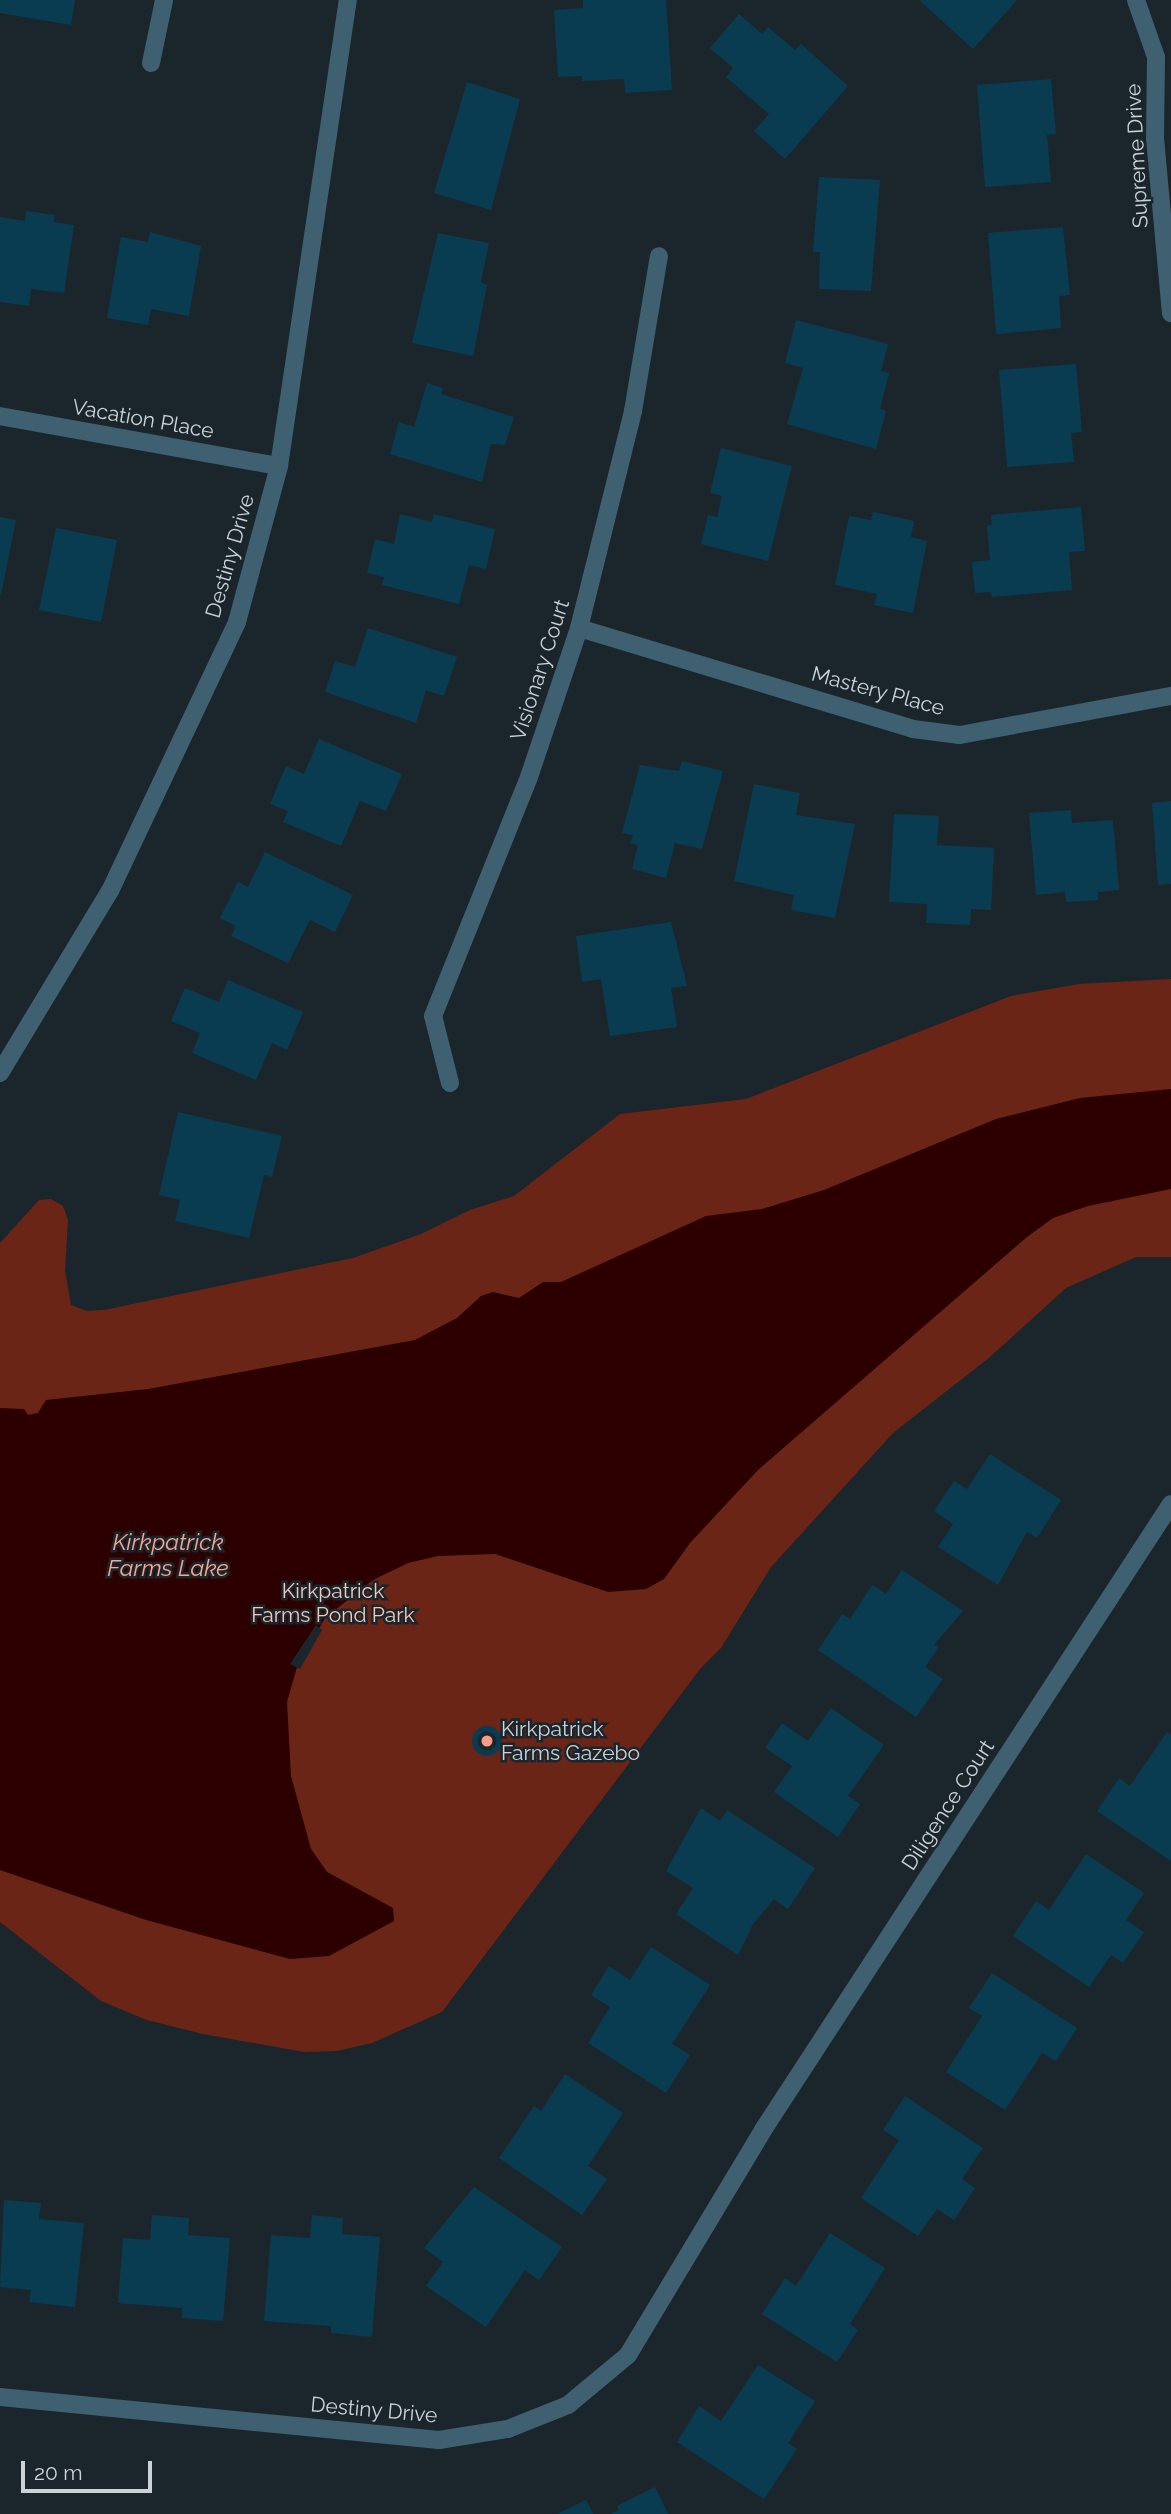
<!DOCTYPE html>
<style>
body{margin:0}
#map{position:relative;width:1171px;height:2514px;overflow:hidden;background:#1b262c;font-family:Raleway,sans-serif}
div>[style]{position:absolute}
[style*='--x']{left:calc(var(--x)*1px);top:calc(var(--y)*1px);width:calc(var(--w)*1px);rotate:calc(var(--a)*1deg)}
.green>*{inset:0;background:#6a2516}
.water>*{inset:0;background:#2d0000}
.pier>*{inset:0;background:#1b262c}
.building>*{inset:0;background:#0a3c51}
.round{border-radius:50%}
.minor>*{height:18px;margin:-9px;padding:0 9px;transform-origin:9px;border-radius:9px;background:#3f6070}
.tertiary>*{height:18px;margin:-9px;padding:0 9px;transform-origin:9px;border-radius:9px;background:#3f6070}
.dots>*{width:19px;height:19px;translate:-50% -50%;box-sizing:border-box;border:4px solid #1b262c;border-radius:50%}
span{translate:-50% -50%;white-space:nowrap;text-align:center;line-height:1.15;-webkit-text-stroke:5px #1b262c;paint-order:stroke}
.street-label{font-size:21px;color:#ccd3d7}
.park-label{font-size:21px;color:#f3c7bc}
.poi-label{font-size:21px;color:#ccd3d7}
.left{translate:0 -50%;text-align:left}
.water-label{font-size:23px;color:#fba691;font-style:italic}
.scale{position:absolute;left:21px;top:2461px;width:131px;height:32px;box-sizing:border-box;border:4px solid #ccd3d7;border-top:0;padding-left:9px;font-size:21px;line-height:24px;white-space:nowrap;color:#ccd3d7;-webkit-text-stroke:5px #1b262c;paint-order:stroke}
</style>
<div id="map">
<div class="green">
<div style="clip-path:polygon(1171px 979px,1171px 1257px,1136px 1257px,1066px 1288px,990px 1357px,893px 1433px,771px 1567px,721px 1648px,700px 1669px,442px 2012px,372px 2043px,337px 2051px,304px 2052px,203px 2034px,147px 2020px,101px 2001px,0 1922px,0 1243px,39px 1200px,51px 1199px,63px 1206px,68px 1220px,65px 1271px,71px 1305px,87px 1311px,104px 1310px,353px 1258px,421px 1234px,470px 1210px,514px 1196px,620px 1114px,746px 1099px,1011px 996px,1079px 984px)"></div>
</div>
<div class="water">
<div style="clip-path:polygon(1171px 1089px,1171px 1189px,1088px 1206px,1053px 1218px,1027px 1237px,758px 1470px,690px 1543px,664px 1579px,646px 1589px,608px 1592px,495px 1554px,438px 1556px,408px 1563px,373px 1580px,325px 1618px,297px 1667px,287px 1702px,291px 1776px,311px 1849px,327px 1872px,393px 1908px,394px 1921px,329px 1956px,290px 1959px,146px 1920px,0 1870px,0 1408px,24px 1409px,28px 1415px,38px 1413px,46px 1400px,148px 1389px,415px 1340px,457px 1318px,481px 1296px,493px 1292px,519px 1298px,543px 1282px,561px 1282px,706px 1216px,762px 1209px,824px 1190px,996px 1119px,1080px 1098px)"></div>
</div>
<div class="pier">
<div style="clip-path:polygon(316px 1625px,322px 1630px,300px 1669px,290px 1664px)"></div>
</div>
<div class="building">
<div style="clip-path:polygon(0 0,75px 0,71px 25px,0 13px)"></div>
<div style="clip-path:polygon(583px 0,666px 0,672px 90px,625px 93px,624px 79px,582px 81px,582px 76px,558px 77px,554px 10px,583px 8px)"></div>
<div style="clip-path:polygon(919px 0,1017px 0,973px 49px)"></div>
<div style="clip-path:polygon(739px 14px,762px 34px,768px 27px,795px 50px,801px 44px,848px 86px,785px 159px,754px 131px,769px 114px,726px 77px,733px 68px,710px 48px)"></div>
<div style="clip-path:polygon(1051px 79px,1056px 134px,1047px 135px,1051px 182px,985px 187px,977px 85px)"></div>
<div style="clip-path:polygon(467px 82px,520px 99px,491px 210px,434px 193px)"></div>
<div style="clip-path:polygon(819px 177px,880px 180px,871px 291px,819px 289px,820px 252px,813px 252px)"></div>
<div style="clip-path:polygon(26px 211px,55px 215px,54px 222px,74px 225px,64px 293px,31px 289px,29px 306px,0 302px,0 217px,25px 221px)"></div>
<div style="clip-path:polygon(1063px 227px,1070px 295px,1059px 296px,1061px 328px,996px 334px,988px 233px)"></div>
<div style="clip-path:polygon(150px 232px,201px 246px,189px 316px,151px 309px,148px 325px,107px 318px,121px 237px,148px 242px)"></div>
<div style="clip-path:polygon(438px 233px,489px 243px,481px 282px,487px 285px,473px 356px,412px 343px)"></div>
<div style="clip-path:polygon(796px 320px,888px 344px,881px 371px,889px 373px,880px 409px,886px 411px,876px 449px,787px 424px,803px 368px,785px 363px)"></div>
<div style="clip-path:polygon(1076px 364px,1082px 432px,1071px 433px,1074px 462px,1007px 467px,999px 370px)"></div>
<div style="clip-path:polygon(427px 383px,443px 388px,441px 394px,514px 417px,505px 445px,491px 444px,482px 482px,390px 454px,399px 422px,414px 427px)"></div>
<div style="clip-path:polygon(721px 448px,792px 466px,768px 561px,701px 544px,708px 515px,717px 517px,722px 496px,710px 493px)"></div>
<div style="clip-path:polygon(1081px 507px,1085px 551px,1069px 552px,1072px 590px,992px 597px,991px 592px,975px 593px,972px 562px,990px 560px,987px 526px,992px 525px,991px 515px)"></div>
<div style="clip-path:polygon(873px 512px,914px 521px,911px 537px,927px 541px,913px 613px,874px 605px,877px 594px,835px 585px,849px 516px,871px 520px)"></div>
<div style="clip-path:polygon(400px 514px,432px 522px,434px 514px,495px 529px,486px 569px,469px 565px,459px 604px,382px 585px,384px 577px,367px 573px,375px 539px,394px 544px)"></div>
<div style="clip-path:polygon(0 517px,16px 520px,1px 595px,0 595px)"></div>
<div style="clip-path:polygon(56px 528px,117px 540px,101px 622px,39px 610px)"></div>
<div style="clip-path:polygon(368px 628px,457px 657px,444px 696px,426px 690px,416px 723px,325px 692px,335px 661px,355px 667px)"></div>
<div style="clip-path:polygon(319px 739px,402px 774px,386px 811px,360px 801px,341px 846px,283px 822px,288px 811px,270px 804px,286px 766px,304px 774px)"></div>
<div style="clip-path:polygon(682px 761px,723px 771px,702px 849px,675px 843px,666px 878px,632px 869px,638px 845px,630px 843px,633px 835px,622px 833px,640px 765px,679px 771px)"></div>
<div style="clip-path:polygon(754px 784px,800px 793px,796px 815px,855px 824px,835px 918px,791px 910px,794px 895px,734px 881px)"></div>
<div style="clip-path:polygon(1171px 801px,1171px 884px,1158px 885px,1152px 803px)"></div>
<div style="clip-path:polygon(1071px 810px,1072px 823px,1113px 820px,1119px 890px,1098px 892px,1098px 900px,1066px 902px,1065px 892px,1036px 895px,1029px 813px)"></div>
<div style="clip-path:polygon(894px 814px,939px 816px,937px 845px,994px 848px,991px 910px,971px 909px,970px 925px,926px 923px,927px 904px,889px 902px)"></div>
<div style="clip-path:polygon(265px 852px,353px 895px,335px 932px,310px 920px,288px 963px,231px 936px,236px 926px,220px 918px,238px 882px,248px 887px)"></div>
<div style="clip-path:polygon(671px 922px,687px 986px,671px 988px,677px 1027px,610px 1036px,601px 979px,582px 982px,576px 936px)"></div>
<div style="clip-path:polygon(228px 980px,303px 1012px,287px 1050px,272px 1043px,256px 1080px,192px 1053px,200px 1033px,171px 1021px,185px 988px,219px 1002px)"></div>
<div style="clip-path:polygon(178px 1112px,282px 1136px,272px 1177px,264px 1175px,249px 1238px,175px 1221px,180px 1200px,159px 1195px)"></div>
<div style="clip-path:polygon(990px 1454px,1061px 1500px,1037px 1538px,1027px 1532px,998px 1585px,938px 1547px,953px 1524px,934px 1511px,954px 1481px,967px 1489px)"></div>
<div style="clip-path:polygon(902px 1570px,963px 1611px,934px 1645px,939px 1647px,925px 1667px,943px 1679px,916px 1717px,818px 1650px,842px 1614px,850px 1619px,872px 1585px,886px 1594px)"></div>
<div style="clip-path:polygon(831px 1708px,884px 1745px,848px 1796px,860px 1804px,838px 1837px,774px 1792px,792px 1766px,765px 1748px,782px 1723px,808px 1741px)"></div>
<div class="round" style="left:472px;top:1726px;width:30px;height:30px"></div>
<div style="clip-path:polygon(1167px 1732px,1171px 1735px,1171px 1861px,1097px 1811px,1119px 1778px,1130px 1786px)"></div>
<div style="clip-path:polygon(701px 1808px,720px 1821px,727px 1810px,815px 1868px,788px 1909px,774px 1899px,753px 1924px,738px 1955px,676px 1914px,693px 1888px,666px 1871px)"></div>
<div style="clip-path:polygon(1086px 1854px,1144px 1893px,1126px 1920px,1144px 1932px,1123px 1963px,1111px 1955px,1089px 1987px,1013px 1936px,1036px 1901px,1049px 1910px)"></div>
<div style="clip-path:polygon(651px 1947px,710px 1985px,672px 2044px,690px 2055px,666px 2093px,588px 2043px,610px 2007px,591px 1995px,609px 1966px,630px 1980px)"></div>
<div style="clip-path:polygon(992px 1973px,1077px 2028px,1056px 2061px,1042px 2053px,1005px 2110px,946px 2072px,982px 2016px,969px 2008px)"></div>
<div style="clip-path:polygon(565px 2074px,623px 2113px,588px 2166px,607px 2179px,582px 2215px,499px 2158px,534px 2106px,541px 2111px)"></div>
<div style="clip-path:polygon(905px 2096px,983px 2148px,962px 2179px,975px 2188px,954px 2220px,937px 2209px,918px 2236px,861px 2198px,899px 2140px,883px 2130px)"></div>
<div style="clip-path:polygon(474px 2187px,562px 2247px,539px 2280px,525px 2270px,486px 2327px,426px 2286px,443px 2262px,424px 2248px)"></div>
<div style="clip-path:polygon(4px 2200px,41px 2203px,39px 2219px,84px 2223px,75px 2307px,29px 2302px,31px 2290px,0 2287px)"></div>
<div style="clip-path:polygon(152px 2215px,189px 2218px,188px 2235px,230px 2238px,223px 2321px,182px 2318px,182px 2308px,118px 2303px,123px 2238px,150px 2240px)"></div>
<div style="clip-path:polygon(312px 2215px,343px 2218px,342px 2234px,380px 2237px,372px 2337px,331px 2333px,331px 2326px,264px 2321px,271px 2235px,310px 2238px)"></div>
<div style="clip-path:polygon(830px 2233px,885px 2268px,850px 2324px,858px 2330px,837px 2362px,762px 2314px,785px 2278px,796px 2286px)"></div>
<div style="clip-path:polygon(758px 2365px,815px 2401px,788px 2443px,797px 2449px,764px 2499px,677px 2442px,699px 2406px,721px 2421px)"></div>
<div style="clip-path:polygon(655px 2487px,668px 2514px,610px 2514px,619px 2510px,617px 2506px)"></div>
<div style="clip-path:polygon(586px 2500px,593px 2514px,557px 2514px)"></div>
</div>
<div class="minor">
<div style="--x:1136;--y:0;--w:60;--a:70.7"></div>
<div style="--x:1156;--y:57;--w:81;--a:90.7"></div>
<div style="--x:1155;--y:138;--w:176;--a:84.8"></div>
<div style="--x:151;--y:63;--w:64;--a:-78.3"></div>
<div style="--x:0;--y:416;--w:283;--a:10.2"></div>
<div style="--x:579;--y:628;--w:349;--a:16.8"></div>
<div style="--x:913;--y:729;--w:47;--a:7.3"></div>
<div style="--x:960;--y:735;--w:215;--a:-10.5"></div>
<div style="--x:450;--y:1083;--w:69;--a:-104.2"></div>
<div style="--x:433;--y:1016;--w:258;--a:-68.1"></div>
<div style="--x:529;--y:777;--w:157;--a:-71.4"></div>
<div style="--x:579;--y:628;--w:224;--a:-76"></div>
<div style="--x:633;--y:411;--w:157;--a:-80.5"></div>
<div style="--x:0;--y:2397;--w:441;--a:5.6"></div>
<div style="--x:439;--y:2440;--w:70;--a:-9.1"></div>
<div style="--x:508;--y:2429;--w:65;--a:-21.8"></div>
<div style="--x:568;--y:2405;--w:78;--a:-39.8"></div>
<div style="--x:628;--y:2355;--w:262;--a:-59"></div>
<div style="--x:763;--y:2130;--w:747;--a:-56.91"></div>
</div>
<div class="tertiary">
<div style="--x:0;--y:1073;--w:213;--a:-58.9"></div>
<div style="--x:110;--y:891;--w:297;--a:-64.7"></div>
<div style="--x:237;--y:622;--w:162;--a:-74.9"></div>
<div style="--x:279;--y:466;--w:471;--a:-81.6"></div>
</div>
<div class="dots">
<div style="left:487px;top:1741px;background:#f49e89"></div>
</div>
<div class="street-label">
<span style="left:1137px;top:156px;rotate:-93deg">Supreme Drive</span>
<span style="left:143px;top:419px;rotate:10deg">Vacation Place</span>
<span style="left:230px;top:556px;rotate:-74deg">Destiny Drive</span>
<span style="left:540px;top:670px;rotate:-72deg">Visionary Court</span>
<span style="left:878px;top:691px;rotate:15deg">Mastery Place</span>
<span style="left:948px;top:1805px;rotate:-57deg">Diligence Court</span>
<span style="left:374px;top:2410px;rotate:5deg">Destiny Drive</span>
</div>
<div class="park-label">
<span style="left:333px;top:1603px">Kirkpatrick<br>Farms Pond Park</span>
</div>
<div class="poi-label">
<span class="left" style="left:501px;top:1741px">Kirkpatrick<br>Farms Gazebo</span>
</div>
<div class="water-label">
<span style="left:168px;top:1555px">Kirkpatrick<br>Farms Lake</span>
</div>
<div class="scale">20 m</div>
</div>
